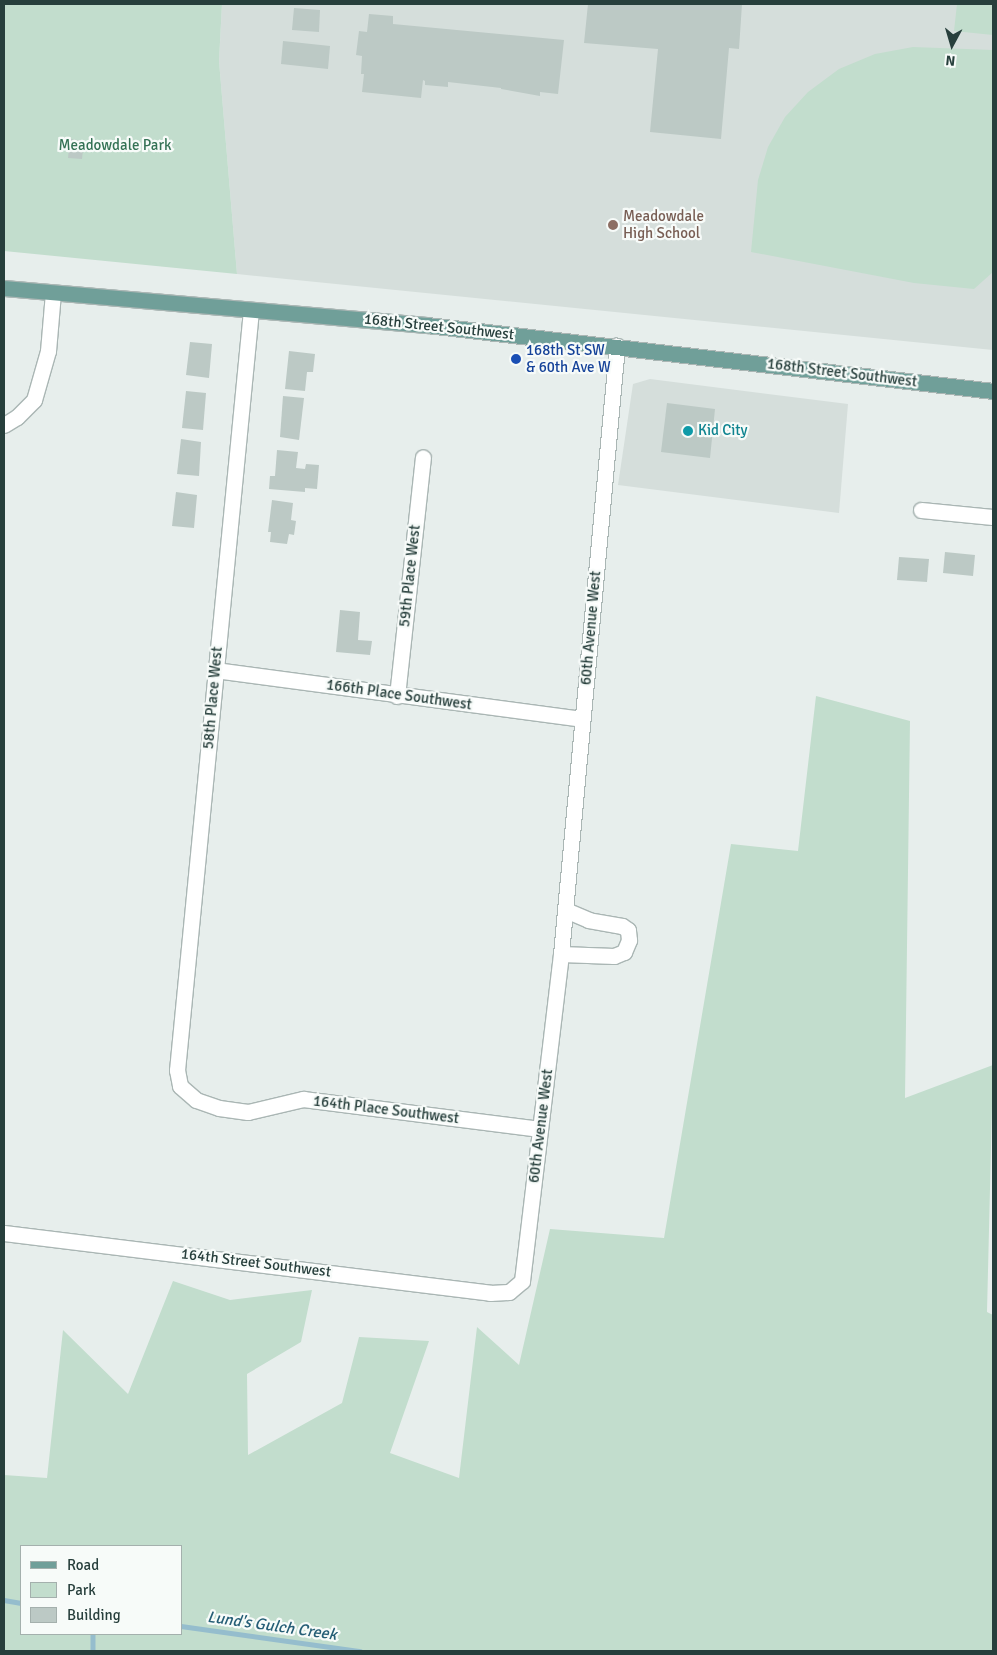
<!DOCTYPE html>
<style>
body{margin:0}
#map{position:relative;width:997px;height:1655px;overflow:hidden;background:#e7eeec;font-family:Signika,sans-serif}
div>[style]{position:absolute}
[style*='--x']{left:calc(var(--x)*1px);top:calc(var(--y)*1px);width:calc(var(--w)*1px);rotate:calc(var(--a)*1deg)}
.built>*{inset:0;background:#d5dedb}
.green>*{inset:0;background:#c2ddcd}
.stream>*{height:4.5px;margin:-2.25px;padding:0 2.25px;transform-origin:2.25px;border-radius:2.25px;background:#95bdcd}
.building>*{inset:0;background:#bcc9c5}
.roads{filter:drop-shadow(1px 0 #aab6b4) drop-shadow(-1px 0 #aab6b4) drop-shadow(0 1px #aab6b4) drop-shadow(0 -1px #aab6b4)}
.minor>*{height:15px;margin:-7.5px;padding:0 7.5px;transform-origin:7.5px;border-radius:7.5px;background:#fff}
.major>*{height:15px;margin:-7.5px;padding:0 7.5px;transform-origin:7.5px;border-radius:7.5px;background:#709f99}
.dots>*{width:14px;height:14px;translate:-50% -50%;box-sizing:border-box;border:2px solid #f7fbf9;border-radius:50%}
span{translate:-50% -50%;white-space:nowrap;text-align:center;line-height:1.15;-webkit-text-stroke:4.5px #f7fbf9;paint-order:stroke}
.park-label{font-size:15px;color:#347255}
.education-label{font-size:15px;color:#785e54}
.left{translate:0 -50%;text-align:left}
.street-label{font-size:15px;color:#273f3c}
.transit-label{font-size:15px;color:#164399}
.culture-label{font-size:15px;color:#0d838f}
.water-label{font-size:16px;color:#265e76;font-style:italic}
.frame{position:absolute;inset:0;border:5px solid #273f3c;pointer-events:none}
.legend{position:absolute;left:20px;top:1545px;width:162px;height:90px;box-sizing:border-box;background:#f7fbf9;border:1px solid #a4b0ad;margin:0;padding:6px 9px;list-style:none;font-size:15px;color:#273f3c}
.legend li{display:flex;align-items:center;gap:10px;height:25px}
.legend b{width:25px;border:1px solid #a4b0ad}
.north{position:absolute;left:927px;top:20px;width:50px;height:50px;-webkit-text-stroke:4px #f7fbf9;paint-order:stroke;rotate:186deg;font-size:14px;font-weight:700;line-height:20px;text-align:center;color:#273f3c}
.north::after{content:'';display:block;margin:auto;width:18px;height:22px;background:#273f3c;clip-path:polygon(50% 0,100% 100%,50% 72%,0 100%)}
</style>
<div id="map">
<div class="built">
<div style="clip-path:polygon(222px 4px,993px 4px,993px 350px,237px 274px,219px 61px)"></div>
<div style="clip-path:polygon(650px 379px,848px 404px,839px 513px,618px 485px,633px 384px)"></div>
</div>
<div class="green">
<div style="clip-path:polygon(4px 4px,222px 4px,219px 61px,237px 274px,4px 251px)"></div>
<div style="clip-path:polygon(957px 4px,993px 4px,993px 35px,954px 31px)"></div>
<div style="clip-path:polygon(913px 47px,993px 50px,993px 272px,974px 289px,914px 283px,751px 252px,758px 180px,768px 147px,785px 117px,808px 92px,839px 69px,875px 54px)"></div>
<div style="clip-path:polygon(evenodd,816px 696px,910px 721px,905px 1098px,993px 1065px,987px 1312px,993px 1315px,993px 1651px,4px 1651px,4px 1475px,47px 1478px,63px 1330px,128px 1394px,173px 1281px,230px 1300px,312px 1290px,301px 1342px,247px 1374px,248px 1455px,342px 1403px,359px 1337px,429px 1341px,390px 1453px,459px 1478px,477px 1327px,519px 1365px,550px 1229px,664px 1238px,731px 844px,798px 851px,816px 696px,181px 1546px,181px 1634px,21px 1634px,21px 1546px,181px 1546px)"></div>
</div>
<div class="stream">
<div style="--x:4;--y:1600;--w:17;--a:10"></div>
<div style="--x:181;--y:1626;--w:181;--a:8"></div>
<div style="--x:93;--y:1634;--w:17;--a:90"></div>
</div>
<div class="building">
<div style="clip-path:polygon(588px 4px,742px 4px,739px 49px,729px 48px,721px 139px,650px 132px,658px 49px,584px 43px)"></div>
<div style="clip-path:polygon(294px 8px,320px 10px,319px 32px,292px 30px)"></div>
<div style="clip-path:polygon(369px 14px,393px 16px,393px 24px,564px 40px,558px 94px,540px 92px,540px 96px,501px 89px,501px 88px,448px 82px,448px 87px,425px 85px,425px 81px,423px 80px,421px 98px,362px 92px,364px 74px,361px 74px,362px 56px,356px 55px,359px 31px,367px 32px)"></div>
<div style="clip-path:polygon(283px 41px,330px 46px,328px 69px,281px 64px)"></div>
<div style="clip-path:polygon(70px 139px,84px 141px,82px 159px,68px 158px)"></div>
<div style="clip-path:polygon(190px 342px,212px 344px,209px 378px,186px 375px)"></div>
<div style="clip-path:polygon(289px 351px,315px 354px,313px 372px,307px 372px,305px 391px,285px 389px)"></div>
<div style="clip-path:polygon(186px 391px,206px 393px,203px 430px,182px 428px)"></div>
<div style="clip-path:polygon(283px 396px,304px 398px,299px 440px,280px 437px)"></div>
<div style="clip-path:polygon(667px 403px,715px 409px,710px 458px,661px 452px)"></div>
<div style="clip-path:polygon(181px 439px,201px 442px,199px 476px,177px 474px)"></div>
<div style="clip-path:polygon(277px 450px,298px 452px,296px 468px,305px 469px,306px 464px,319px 465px,317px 489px,305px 488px,305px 492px,269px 489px,270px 476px,275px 476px)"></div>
<div style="clip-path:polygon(176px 492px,197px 495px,194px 528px,172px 526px)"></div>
<div style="clip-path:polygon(272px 500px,293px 503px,291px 520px,296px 521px,294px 535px,289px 534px,287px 544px,270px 542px,271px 532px,268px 532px)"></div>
<div style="clip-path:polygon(945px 552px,975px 555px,973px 576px,943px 573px)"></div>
<div style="clip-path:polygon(899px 557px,929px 559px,927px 582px,897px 580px)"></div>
<div style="clip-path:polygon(340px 610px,360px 612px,358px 640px,372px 641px,370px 655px,336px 652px)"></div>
</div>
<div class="roads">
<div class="minor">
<div style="--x:251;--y:310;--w:764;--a:95.56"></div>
<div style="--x:177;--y:1070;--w:16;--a:79"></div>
<div style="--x:180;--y:1086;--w:21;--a:41"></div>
<div style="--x:196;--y:1100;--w:24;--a:19"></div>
<div style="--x:219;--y:1108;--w:29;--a:8"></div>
<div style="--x:248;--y:1112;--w:57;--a:-13.3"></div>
<div style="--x:303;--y:1099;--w:239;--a:7.2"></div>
<div style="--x:4;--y:425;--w:15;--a:-32"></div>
<div style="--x:17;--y:417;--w:24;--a:-45"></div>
<div style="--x:34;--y:400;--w:51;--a:-74.1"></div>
<div style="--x:48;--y:351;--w:58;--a:-85.1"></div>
<div style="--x:921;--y:510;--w:72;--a:5.6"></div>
<div style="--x:215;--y:670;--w:370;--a:7.6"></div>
<div style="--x:397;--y:696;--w:240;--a:-83.8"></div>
<div style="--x:561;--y:954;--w:53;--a:2.2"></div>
<div style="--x:614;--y:956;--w:11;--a:-22"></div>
<div style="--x:624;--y:952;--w:13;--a:-67"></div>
<div style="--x:629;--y:940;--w:10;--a:-96"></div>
<div style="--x:628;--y:930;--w:7;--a:-146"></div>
<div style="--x:622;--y:926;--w:34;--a:-170"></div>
<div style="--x:589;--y:920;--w:25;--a:-157"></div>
<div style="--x:4;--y:1233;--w:490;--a:7"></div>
<div style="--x:490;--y:1293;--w:19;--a:-3"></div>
<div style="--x:509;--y:1292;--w:17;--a:-40"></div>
<div style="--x:522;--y:1281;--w:329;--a:-83.2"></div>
<div style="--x:561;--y:954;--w:611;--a:-84.74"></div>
</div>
<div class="major">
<div style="--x:4;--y:288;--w:425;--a:5"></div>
<div style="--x:427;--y:325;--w:570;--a:6.65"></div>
</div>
</div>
<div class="dots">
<div style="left:613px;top:225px;background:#8d6e63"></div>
<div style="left:516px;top:359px;background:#1a4fb4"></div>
<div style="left:688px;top:431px;background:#0f9aa8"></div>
</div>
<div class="park-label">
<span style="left:115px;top:146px">Meadowdale Park</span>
</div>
<div class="education-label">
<span class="left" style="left:623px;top:225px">Meadowdale<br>High School</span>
</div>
<div class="street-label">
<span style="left:439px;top:327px;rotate:6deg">168th Street Southwest</span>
<span style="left:842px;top:373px;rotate:7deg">168th Street Southwest</span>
<span style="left:410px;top:576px;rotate:-84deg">59th Place West</span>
<span style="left:591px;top:628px;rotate:-85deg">60th Avenue West</span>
<span style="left:399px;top:695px;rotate:8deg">166th Place Southwest</span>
<span style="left:213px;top:698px;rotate:-85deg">58th Place West</span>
<span style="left:386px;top:1110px;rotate:7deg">164th Place Southwest</span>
<span style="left:541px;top:1126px;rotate:-83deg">60th Avenue West</span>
<span style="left:256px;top:1263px;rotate:7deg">164th Street Southwest</span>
</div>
<div class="transit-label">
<span class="left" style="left:526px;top:359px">168th St SW<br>&amp; 60th Ave W</span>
</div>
<div class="culture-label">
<span class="left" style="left:698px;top:431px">Kid City</span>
</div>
<div class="water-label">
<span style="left:272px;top:1626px;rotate:8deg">Lund's Gulch Creek</span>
</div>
<div class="frame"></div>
<ul class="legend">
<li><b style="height:6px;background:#709f99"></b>Road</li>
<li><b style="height:14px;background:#c2ddcd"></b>Park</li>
<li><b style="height:14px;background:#bcc9c5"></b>Building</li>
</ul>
<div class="north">N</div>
</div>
